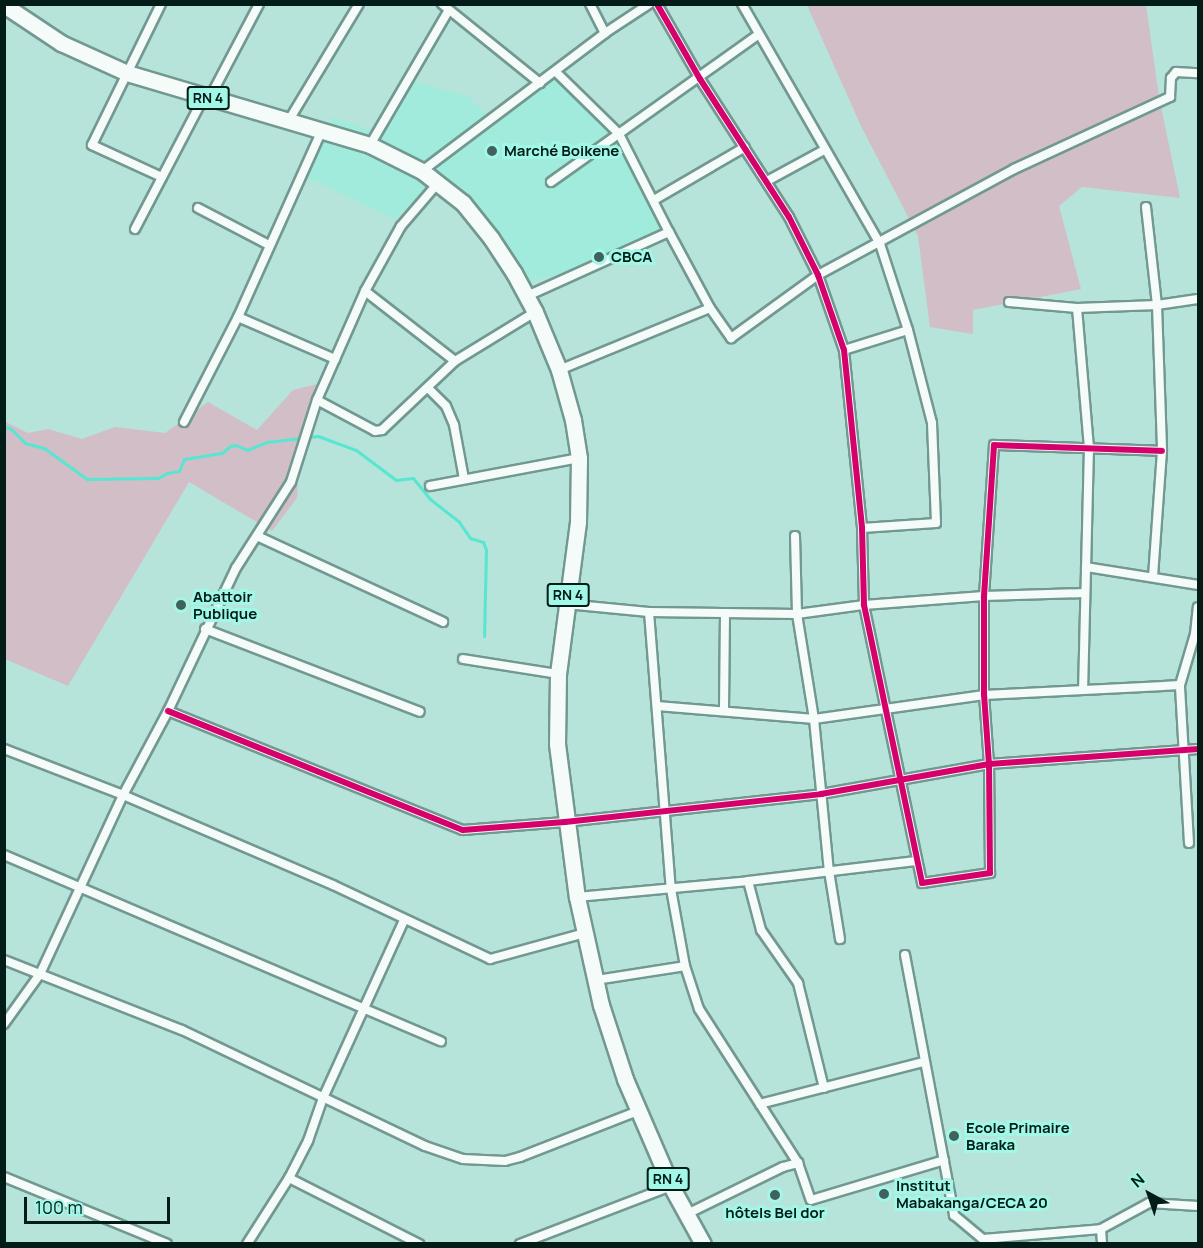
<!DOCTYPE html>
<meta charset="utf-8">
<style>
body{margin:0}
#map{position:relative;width:1203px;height:1248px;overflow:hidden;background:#b6e3da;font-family:Manrope,sans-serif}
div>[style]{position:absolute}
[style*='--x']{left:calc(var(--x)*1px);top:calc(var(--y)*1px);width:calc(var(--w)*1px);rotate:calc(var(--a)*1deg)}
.built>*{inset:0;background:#a1ebdc}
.green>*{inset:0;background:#d2bec6}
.stream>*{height:3px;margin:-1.5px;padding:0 1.5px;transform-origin:1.5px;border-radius:1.5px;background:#57e6d1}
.roads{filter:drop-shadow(2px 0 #729891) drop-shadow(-2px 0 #729891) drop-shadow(0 2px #729891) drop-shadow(0 -2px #729891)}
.street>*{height:8px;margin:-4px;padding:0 4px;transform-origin:4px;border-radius:4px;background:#f4fbf9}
.highway>*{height:15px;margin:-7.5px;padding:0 7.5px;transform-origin:7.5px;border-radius:7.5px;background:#f4fbf9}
.cycleway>*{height:6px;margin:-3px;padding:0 3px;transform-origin:3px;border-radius:3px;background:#d6006c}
.dots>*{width:16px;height:16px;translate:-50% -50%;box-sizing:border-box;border:3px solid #a2f7e6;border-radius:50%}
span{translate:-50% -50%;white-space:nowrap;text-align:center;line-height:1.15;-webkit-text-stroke:6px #a2f7e6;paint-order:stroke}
.shield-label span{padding:2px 4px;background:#a2f7e6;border:2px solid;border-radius:4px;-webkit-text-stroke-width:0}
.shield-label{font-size:14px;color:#021d18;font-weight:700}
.poi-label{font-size:15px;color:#021d18;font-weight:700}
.left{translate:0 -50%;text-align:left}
.frame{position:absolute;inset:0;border:6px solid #021d18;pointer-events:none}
.north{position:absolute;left:1119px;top:1164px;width:60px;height:60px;-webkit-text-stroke:4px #a2f7e6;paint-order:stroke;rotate:320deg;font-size:16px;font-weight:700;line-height:24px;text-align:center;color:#021d18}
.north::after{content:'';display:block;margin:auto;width:21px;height:27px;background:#021d18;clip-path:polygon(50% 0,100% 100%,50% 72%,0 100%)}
.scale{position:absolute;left:24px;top:1197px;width:146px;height:27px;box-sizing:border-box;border:3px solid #021d18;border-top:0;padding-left:8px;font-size:18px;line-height:21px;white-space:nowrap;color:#021d18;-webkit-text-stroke:4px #a2f7e6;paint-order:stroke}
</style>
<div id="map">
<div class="built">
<div style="clip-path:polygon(558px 72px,617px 135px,667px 228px,663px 233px,592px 266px,529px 281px,511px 276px,476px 229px,436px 183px,394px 219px,304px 176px,333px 117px,370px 130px,402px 78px,469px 97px,491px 120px)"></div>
</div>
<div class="green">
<div style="clip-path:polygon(807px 5px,1146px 5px,1159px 97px,1180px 198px,1082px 187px,1059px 206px,1081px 289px,973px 310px,973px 334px,930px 327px,918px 236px,861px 126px)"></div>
<div style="clip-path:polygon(330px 381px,303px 450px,298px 476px,297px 498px,272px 531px,189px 482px,68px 686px,5px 659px,4px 421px,28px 433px,48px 429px,82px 439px,115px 427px,165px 433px,208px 402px,257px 430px,293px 390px)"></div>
</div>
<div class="stream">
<div style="--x:4;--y:426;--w:8;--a:23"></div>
<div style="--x:11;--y:429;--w:20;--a:45"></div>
<div style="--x:25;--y:443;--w:20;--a:15"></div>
<div style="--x:44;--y:448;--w:53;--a:35.8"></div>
<div style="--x:87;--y:479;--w:71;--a:-0.8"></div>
<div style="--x:158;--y:478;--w:10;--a:-29"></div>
<div style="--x:167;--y:473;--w:12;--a:-9"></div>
<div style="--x:179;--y:471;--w:13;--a:-67"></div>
<div style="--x:184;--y:459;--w:38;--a:-9"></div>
<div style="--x:222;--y:453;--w:11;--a:-41"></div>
<div style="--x:230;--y:446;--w:6;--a:-9"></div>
<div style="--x:236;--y:445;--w:12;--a:24"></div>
<div style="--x:247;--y:450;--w:22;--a:-22"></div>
<div style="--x:267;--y:442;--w:51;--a:-6.7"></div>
<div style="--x:318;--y:436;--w:40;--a:20.2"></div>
<div style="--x:356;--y:450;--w:50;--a:36.9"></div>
<div style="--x:396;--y:480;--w:17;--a:-7"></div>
<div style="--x:413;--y:478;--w:27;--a:51"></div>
<div style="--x:430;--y:499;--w:37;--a:38"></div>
<div style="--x:459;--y:522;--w:19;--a:55"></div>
<div style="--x:470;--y:538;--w:14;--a:17"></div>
<div style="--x:483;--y:542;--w:9;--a:69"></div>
<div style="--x:486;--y:550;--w:86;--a:91.3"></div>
</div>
<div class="roads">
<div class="street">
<div style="--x:161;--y:4;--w:157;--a:116.1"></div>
<div style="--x:92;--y:145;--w:77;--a:24.6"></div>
<div style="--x:442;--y:4;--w:126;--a:38.9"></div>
<div style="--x:590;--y:4;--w:33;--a:63"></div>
<div style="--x:657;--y:4;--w:86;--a:60.2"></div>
<div style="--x:700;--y:79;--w:164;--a:57.2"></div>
<div style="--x:789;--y:217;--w:65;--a:63.4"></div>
<div style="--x:818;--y:275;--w:79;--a:70.9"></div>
<div style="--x:844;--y:350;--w:179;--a:84.2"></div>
<div style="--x:862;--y:528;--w:77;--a:88.5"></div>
<div style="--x:864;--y:605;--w:284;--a:78.2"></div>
<div style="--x:922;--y:883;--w:69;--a:-8.4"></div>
<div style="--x:990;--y:873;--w:109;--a:-90.5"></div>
<div style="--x:989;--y:764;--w:69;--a:-94.1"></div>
<div style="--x:984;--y:695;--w:99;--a:-90"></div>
<div style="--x:984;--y:596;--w:151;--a:-86.2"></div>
<div style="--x:994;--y:445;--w:168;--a:2"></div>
<div style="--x:742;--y:4;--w:277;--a:60.1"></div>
<div style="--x:880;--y:244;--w:90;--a:72"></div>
<div style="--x:908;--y:330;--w:96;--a:75.5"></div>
<div style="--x:932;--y:423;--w:100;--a:87.7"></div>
<div style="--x:936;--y:523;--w:74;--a:176.1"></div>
<div style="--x:556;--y:72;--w:88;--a:44.5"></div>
<div style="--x:619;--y:134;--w:110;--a:63"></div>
<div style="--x:669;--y:232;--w:86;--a:61.7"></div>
<div style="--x:710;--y:308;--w:37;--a:55"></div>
<div style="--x:731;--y:338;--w:107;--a:-35.9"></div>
<div style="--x:818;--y:275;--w:223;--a:-28.4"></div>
<div style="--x:1014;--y:169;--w:172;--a:-24.8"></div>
<div style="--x:1170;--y:97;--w:19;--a:-87"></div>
<div style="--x:1171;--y:78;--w:8;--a:-50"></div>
<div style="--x:1176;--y:72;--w:22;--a:3"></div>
<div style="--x:209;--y:99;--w:107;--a:-62.2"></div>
<div style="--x:289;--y:120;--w:135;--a:-58.9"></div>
<div style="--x:370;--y:145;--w:156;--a:-59.7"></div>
<div style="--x:422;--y:171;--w:229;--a:-37"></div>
<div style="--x:605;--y:33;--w:53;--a:-33.4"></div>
<div style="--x:767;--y:181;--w:65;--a:-28.5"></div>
<div style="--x:551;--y:182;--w:254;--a:-35.4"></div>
<div style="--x:654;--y:200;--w:105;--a:-30.2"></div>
<div style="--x:1146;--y:207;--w:99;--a:83.6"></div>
<div style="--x:1157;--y:305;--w:146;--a:88"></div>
<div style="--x:1162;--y:451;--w:125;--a:94.1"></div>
<div style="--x:198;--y:208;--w:80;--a:27.5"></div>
<div style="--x:135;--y:229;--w:149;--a:-62.4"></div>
<div style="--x:365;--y:291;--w:114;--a:37.9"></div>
<div style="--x:527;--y:296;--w:156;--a:-24.3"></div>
<div style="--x:1009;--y:302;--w:68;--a:5"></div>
<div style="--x:1077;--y:308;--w:80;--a:-2.1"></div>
<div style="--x:1157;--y:305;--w:41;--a:-8.3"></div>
<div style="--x:1077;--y:308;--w:140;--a:85.1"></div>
<div style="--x:1089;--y:447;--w:243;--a:91.4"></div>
<div style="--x:238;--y:317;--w:106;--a:23.4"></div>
<div style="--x:844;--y:350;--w:67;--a:-17.4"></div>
<div style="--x:559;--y:370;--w:163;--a:-22.3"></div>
<div style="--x:428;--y:388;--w:25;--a:45"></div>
<div style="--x:446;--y:406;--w:21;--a:67"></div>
<div style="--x:454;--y:425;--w:55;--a:79.5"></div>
<div style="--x:317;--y:400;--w:66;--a:28.1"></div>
<div style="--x:375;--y:431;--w:7;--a:-8"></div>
<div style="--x:382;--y:430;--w:100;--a:-43.4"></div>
<div style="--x:455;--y:361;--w:94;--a:-31.5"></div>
<div style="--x:184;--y:422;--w:118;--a:-62.8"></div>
<div style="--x:238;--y:317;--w:205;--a:-65.8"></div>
<div style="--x:430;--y:486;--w:152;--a:-10.6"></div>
<div style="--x:257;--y:536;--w:205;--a:24.8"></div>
<div style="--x:795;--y:536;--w:78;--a:88.5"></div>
<div style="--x:797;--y:614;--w:106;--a:80.8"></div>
<div style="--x:814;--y:719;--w:153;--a:84.4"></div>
<div style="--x:829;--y:871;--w:69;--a:80.8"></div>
<div style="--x:1086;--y:567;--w:113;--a:9.1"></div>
<div style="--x:566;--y:604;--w:83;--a:5.5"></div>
<div style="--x:649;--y:612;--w:148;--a:0.8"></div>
<div style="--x:797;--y:614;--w:68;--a:-7.7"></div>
<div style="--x:864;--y:605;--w:120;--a:-4.3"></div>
<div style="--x:984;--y:596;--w:100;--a:-1.7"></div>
<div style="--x:649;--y:612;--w:278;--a:85.5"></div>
<div style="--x:671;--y:889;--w:78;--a:79.7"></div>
<div style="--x:685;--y:966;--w:45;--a:72"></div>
<div style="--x:699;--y:1009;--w:183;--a:57.3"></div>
<div style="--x:798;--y:1163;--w:39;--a:71"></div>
<div style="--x:811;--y:1200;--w:139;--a:-16.7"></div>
<div style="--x:205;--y:629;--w:230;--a:21.1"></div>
<div style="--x:463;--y:659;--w:96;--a:9"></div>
<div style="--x:657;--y:706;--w:158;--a:4.7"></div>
<div style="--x:814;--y:719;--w:172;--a:-8"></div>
<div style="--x:984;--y:695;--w:196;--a:-2.9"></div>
<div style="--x:724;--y:709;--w:96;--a:-89.4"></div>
<div style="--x:168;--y:711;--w:318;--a:22"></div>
<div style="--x:463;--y:830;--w:102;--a:-4.5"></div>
<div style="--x:565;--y:822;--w:258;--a:-6.2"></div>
<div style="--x:821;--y:794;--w:171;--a:-10.1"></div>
<div style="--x:989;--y:764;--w:210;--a:-4.1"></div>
<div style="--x:4;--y:749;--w:128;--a:21.1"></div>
<div style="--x:123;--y:795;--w:228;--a:23.2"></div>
<div style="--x:333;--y:885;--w:174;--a:25.2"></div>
<div style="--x:490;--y:959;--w:98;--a:-15.3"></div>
<div style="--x:1189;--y:843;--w:158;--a:-93.3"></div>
<div style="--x:1180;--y:685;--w:53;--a:-73.6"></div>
<div style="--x:1195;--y:634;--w:27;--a:-84"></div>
<div style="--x:4;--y:855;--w:475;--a:23.1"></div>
<div style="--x:748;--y:881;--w:51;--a:75.1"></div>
<div style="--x:761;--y:930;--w:65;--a:55.1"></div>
<div style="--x:798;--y:983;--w:108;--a:76.1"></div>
<div style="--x:577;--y:897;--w:172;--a:-5.3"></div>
<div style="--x:748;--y:881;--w:169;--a:-6.8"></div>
<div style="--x:905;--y:955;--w:265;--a:79.3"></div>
<div style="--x:954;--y:1215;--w:38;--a:40"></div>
<div style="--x:983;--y:1239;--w:118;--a:-4.8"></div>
<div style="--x:1101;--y:1229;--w:55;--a:-28.4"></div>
<div style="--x:1149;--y:1203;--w:49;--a:3.5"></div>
<div style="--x:4;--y:960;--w:191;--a:21.5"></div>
<div style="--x:182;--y:1030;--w:269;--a:25.5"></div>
<div style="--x:425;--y:1146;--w:40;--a:18.9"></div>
<div style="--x:463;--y:1159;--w:42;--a:2.7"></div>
<div style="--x:505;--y:1161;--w:16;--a:-15"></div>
<div style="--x:520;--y:1157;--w:127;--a:-21.3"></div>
<div style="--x:596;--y:980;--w:90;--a:-8.9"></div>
<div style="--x:4;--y:1024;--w:62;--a:-54.2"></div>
<div style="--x:40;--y:974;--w:197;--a:-65.1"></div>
<div style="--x:123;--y:795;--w:95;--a:-61.8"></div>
<div style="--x:168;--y:711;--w:158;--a:-64.6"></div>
<div style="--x:236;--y:568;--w:102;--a:-57.4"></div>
<div style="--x:291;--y:482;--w:86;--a:-72.4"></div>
<div style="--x:317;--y:400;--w:119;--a:-66.2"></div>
<div style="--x:365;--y:291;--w:74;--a:-61"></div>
<div style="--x:401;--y:226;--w:57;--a:-49.3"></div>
<div style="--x:760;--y:1104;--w:169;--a:-14.4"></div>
<div style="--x:4;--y:1177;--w:176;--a:22.3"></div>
<div style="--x:289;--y:1178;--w:146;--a:26.9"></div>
<div style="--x:687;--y:1214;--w:107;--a:-26.1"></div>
<div style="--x:783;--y:1167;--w:16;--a:-15"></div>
<div style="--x:1101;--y:1229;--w:15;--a:86"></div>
<div style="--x:247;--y:1244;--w:78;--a:-57.5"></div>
<div style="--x:289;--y:1178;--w:42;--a:-62.8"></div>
<div style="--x:308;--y:1141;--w:46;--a:-70.8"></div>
<div style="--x:323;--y:1098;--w:196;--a:-65.5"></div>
<div style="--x:520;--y:1244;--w:162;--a:-21"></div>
</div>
<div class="highway">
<div style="--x:4;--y:5;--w:69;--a:33.7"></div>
<div style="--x:61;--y:43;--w:72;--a:24.4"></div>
<div style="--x:127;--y:73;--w:253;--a:16.5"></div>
<div style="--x:370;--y:145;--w:58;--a:26.6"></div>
<div style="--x:422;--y:171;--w:52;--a:38"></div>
<div style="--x:463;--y:203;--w:45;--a:51.3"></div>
<div style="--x:491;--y:238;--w:42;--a:56.7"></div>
<div style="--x:514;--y:273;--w:44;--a:61.7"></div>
<div style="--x:535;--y:312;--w:63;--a:67.5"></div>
<div style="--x:559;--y:370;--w:52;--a:74.4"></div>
<div style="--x:573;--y:420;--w:38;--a:81"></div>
<div style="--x:579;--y:458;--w:64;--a:90.9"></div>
<div style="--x:578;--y:522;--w:153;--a:97.5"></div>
<div style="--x:558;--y:674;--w:70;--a:90.8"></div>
<div style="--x:557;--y:744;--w:154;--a:82.6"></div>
<div style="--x:577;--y:897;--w:111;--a:77.5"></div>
<div style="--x:601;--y:1005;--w:78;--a:72"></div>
<div style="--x:625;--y:1079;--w:116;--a:66.7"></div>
<div style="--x:671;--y:1186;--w:66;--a:61.1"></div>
</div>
</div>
<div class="cycleway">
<div style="--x:657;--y:4;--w:86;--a:60.2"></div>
<div style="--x:700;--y:79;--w:164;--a:57.2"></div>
<div style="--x:789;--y:217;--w:65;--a:63.4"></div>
<div style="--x:818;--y:275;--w:79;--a:70.9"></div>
<div style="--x:844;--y:350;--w:179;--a:84.2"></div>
<div style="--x:862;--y:528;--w:77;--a:88.5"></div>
<div style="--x:864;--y:605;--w:284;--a:78.2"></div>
<div style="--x:922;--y:883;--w:69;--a:-8.4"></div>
<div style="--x:990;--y:873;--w:109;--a:-90.5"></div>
<div style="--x:989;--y:764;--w:69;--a:-94.1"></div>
<div style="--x:984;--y:695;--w:99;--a:-90"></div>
<div style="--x:984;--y:596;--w:151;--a:-86.2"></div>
<div style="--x:994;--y:445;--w:168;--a:2"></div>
<div style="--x:168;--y:711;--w:318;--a:22"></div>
<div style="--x:463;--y:830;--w:102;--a:-4.5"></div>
<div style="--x:565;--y:822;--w:258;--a:-6.2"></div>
<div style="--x:821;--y:794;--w:171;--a:-10.1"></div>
<div style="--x:989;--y:764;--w:210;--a:-4.1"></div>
</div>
<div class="dots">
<div style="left:492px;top:151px;background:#41625c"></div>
<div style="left:599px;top:257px;background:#41625c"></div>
<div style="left:181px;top:605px;background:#41625c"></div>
<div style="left:954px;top:1136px;background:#41625c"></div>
<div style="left:884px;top:1194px;background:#41625c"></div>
<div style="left:775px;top:1195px;background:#41625c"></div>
</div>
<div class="shield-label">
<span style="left:208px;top:98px">RN 4</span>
<span style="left:568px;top:595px">RN 4</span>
<span style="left:668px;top:1179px">RN 4</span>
</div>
<div class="poi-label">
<span class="left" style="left:504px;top:151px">Marché Boikene</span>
<span class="left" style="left:611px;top:257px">CBCA</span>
<span class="left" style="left:193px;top:605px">Abattoir<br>Publique</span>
<span class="left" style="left:966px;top:1136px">Ecole Primaire<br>Baraka</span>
<span class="left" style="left:896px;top:1194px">Institut<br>Mabakanga/CECA 20</span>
<span style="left:775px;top:1213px">hôtels Bel dor</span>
</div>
<div class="frame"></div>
<div class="north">N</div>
<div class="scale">100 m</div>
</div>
